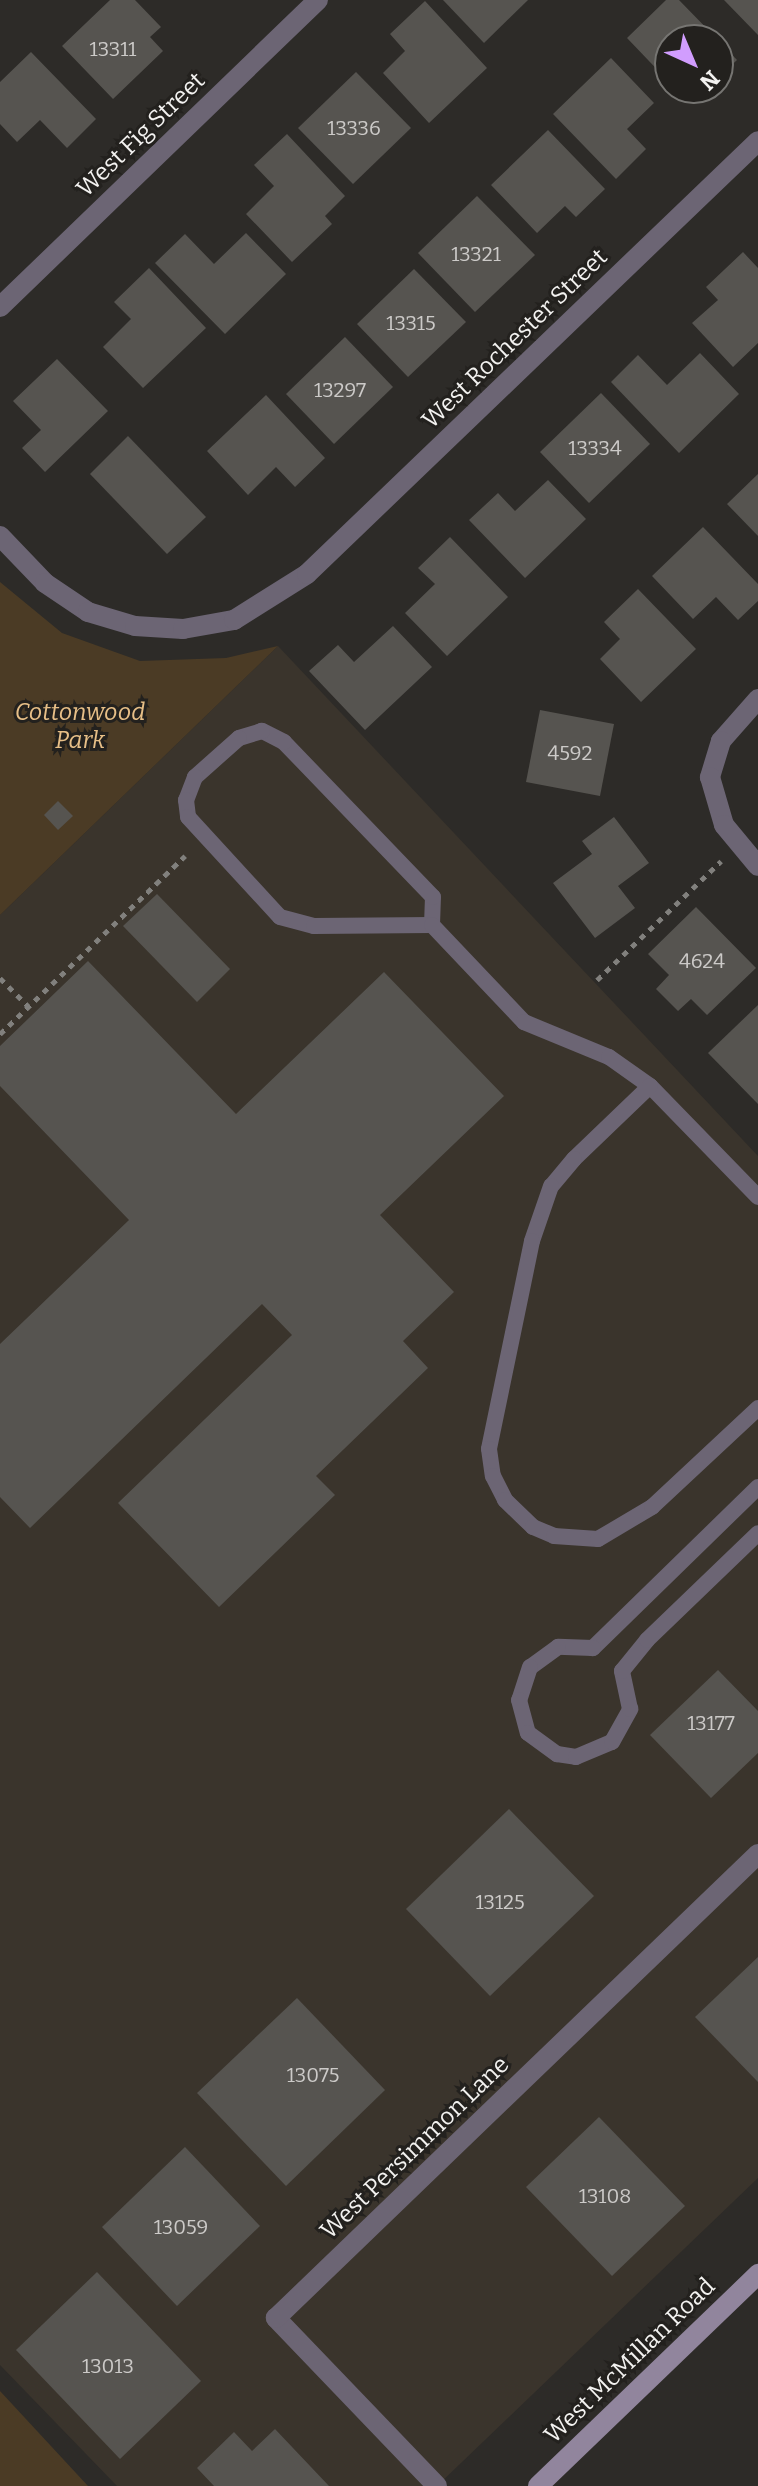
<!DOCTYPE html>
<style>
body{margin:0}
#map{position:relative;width:758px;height:2486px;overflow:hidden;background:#2d2b28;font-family:Bitter,serif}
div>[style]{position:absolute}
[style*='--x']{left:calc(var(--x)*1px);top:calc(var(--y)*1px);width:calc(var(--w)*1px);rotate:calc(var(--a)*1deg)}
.built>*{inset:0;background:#3a342c}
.green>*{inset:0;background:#4b3b25}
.building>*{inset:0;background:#565450}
.path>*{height:5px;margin-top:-2.5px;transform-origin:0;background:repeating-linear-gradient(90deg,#81807d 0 6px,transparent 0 12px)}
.service>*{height:16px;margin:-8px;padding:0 8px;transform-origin:8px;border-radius:8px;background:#6c6574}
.minor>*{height:20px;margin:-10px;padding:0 10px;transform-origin:10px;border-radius:10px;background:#6c6574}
.secondary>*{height:20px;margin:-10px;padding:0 10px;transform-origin:10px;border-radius:10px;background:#91859d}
span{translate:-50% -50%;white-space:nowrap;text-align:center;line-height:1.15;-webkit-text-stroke:6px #23211e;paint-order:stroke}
.number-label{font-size:20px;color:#cccac8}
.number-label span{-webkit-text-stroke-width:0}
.street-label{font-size:24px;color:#f3f2f0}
.park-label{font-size:24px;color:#e7bf87;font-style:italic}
.north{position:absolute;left:654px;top:24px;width:80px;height:80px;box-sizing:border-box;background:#23211e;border:2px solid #767572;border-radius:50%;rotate:136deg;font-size:22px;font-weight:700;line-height:32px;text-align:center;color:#f3f2f0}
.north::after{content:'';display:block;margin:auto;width:28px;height:36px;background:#d19dfe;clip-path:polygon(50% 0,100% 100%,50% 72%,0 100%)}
</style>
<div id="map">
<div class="built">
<div style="clip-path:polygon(278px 646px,758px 1156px,758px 2178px,437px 2486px,117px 2486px,0 2365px,0 915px)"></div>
</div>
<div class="green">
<div style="clip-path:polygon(0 582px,62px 633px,140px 661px,226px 658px,278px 646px,0 915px)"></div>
<div style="clip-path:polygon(0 2391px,88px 2486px,0 2486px)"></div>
</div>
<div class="building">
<div style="clip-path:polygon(110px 0,135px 0,161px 27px,150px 37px,163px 51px,113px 99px,62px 46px)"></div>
<div style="clip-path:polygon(443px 0,528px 0,484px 43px)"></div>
<div style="clip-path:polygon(666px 0,679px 0,718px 40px,670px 40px,670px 83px,627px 38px)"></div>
<div style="clip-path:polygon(724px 0,758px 0,758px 35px)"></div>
<div style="clip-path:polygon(425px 1px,487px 68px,429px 123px,383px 73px,405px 51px,390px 34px)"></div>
<div style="clip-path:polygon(718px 40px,737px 60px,718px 78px)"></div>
<div style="clip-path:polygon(31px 52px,96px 119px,67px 148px,40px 120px,17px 142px,0 124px,0 82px)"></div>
<div style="clip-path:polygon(611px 58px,654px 103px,627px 129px,646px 149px,616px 179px,553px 114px)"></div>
<div style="clip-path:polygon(356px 72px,411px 128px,353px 184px,298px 128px)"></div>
<div style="clip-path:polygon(548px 130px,605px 189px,576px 217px,565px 206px,537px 233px,491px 185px)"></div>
<div style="clip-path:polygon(287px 134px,345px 196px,325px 216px,332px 224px,292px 262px,246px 214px,274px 186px,254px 165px)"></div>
<div style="clip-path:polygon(477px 196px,535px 255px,475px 312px,418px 253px)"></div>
<div style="clip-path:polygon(246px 233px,286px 274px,225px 334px,155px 263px,185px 234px,214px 264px)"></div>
<div style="clip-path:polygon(743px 252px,758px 268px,758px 343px,733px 367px,692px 323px,718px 300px,706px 287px)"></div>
<div style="clip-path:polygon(149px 268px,206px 328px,143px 388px,103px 347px,131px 319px,114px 302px)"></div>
<div style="clip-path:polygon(414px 269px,466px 322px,408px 377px,357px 324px)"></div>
<div style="clip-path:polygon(345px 337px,393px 387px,334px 444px,286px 394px)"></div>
<div style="clip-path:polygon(700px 353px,739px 394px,679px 453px,611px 382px,638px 355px,667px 385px)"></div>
<div style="clip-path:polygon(57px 359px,108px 411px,45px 472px,22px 448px,41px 430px,13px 401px)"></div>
<div style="clip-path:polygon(601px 393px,650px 444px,589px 503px,540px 452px)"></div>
<div style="clip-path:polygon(266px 395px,325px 458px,295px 487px,276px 467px,248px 495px,207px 451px)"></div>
<div style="clip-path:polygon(128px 436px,206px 517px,167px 554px,90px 474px)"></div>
<div style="clip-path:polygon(758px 474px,758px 536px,727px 504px)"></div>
<div style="clip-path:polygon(548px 480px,586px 519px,525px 578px,469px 520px,498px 493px,515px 511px)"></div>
<div style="clip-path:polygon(703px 527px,758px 584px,758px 601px,738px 620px,716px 597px,693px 619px,652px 576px)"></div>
<div style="clip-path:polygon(450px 537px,508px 597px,447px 656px,405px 613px,435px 584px,418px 568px)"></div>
<div style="clip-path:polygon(638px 589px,696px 649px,641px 702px,600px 659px,620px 639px,604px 622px)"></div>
<div style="clip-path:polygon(393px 626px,432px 667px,365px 730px,309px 671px,338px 645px,354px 662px)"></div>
<div style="clip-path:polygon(540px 710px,614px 724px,600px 796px,526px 782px)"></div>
<div style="clip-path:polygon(58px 801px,73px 816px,58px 830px,44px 815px)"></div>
<div style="clip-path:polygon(614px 817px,649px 863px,618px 886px,635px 908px,595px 938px,553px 883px,592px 854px,582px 841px)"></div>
<div style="clip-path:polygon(157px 894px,230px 969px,197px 1002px,123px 926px)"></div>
<div style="clip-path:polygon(696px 907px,756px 968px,707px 1015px,691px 999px,678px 1011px,656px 989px,669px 975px,648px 954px)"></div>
<div style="clip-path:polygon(88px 961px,236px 1114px,384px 972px,504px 1096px,380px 1215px,454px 1292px,403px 1341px,428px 1368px,316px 1476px,335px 1495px,219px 1607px,118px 1503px,292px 1335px,262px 1304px,30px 1528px,0 1497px,0 1344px,129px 1220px,0 1086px,0 1046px)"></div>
<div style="clip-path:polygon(758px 1005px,758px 1104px,708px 1053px)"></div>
<div style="clip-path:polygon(718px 1670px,758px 1711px,758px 1753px,711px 1798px,650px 1735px)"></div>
<div style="clip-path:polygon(509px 1809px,594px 1896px,490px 1996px,406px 1909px)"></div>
<div style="clip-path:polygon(758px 1957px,758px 2082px,695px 2017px)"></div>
<div style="clip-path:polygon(297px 1998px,385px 2090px,286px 2186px,197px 2093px)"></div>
<div style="clip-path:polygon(599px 2117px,685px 2206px,612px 2276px,526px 2187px)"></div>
<div style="clip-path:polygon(185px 2147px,260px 2226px,177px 2306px,102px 2227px)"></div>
<div style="clip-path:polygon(97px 2272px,201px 2381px,120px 2459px,16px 2350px)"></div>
<div style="clip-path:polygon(275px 2429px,329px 2486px,214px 2486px,197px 2468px,234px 2432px,252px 2451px)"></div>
</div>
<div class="path">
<div style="--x:0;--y:978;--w:40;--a:45"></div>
<div style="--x:597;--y:980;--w:172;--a:-43.8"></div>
<div style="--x:0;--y:1034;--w:257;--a:-43.9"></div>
</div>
<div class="service">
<div style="--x:432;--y:925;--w:28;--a:-88"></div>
<div style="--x:433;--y:897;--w:215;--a:-133.9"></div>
<div style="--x:284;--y:742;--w:25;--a:-153"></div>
<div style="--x:262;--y:731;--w:24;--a:163"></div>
<div style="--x:239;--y:738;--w:59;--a:138.4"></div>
<div style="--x:195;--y:777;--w:25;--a:111"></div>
<div style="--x:186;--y:800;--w:17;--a:83"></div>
<div style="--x:188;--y:817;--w:136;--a:47.4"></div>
<div style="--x:280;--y:917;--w:35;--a:15"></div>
<div style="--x:314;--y:926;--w:118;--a:-0.5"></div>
<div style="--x:432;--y:925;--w:134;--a:46.5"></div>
<div style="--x:524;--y:1022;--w:92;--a:22.4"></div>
<div style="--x:609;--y:1057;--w:50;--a:35.3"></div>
<div style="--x:758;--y:1197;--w:155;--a:-134.2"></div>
<div style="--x:650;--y:1086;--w:105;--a:136.2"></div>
<div style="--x:574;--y:1159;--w:35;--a:130"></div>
<div style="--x:551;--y:1186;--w:58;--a:109.1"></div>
<div style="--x:532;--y:1241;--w:212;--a:101.7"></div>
<div style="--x:489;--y:1449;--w:27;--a:82"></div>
<div style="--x:493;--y:1476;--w:27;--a:63"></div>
<div style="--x:505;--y:1500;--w:39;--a:44"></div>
<div style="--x:533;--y:1527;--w:23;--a:23"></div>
<div style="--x:554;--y:1536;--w:44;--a:3.9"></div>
<div style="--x:598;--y:1539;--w:63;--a:-30.7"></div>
<div style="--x:652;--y:1507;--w:145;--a:-43"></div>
<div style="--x:758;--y:1487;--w:231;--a:135.7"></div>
<div style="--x:593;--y:1648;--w:35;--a:-178"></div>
<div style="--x:558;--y:1647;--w:34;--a:144"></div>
<div style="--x:530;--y:1667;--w:35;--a:108"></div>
<div style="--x:519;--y:1700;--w:34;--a:75"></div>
<div style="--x:528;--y:1733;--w:36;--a:36"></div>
<div style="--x:557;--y:1754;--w:19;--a:9"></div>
<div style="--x:576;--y:1757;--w:39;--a:-23"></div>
<div style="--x:612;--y:1742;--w:38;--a:-61"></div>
<div style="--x:630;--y:1709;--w:39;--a:-102"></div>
<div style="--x:622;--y:1671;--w:40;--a:-51"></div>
<div style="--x:647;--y:1640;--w:154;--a:-43.9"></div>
</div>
<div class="minor">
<div style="--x:0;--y:307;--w:442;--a:-44"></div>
<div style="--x:0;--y:536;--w:65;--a:46.2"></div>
<div style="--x:45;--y:583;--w:52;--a:34"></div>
<div style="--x:88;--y:612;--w:49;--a:16.6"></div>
<div style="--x:135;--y:626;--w:48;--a:3.6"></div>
<div style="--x:183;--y:629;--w:52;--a:-10"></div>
<div style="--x:234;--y:620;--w:86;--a:-32.2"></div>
<div style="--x:307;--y:574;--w:625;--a:-43.83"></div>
<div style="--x:758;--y:699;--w:56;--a:131.4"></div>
<div style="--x:721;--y:741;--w:38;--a:107"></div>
<div style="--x:710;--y:777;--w:50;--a:73.7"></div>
<div style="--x:724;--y:825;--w:53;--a:50.3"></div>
<div style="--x:437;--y:2486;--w:233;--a:-133.8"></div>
<div style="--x:276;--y:2318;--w:669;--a:-43.91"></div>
</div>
<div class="secondary">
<div style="--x:538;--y:2486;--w:306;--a:-43.9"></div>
</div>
<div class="number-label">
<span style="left:113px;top:49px">13311</span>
<span style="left:354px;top:128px">13336</span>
<span style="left:476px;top:254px">13321</span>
<span style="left:411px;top:323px">13315</span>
<span style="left:340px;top:390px">13297</span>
<span style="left:595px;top:448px">13334</span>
<span style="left:570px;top:753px">4592</span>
<span style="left:702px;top:961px">4624</span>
<span style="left:711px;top:1723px">13177</span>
<span style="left:500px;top:1902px">13125</span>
<span style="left:313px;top:2075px">13075</span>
<span style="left:605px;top:2196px">13108</span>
<span style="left:181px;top:2227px">13059</span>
<span style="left:108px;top:2366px">13013</span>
</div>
<div class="street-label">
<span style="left:141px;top:135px;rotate:-44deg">West Fig Street</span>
<span style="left:515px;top:339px;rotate:-44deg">West Rochester Street</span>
<span style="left:415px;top:2148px;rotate:-44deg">West Persimmon Lane</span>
<span style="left:630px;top:2361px;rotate:-44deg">West McMillan Road</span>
</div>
<div class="park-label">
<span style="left:80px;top:727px">Cottonwood<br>Park</span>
</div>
<div class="north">N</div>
</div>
